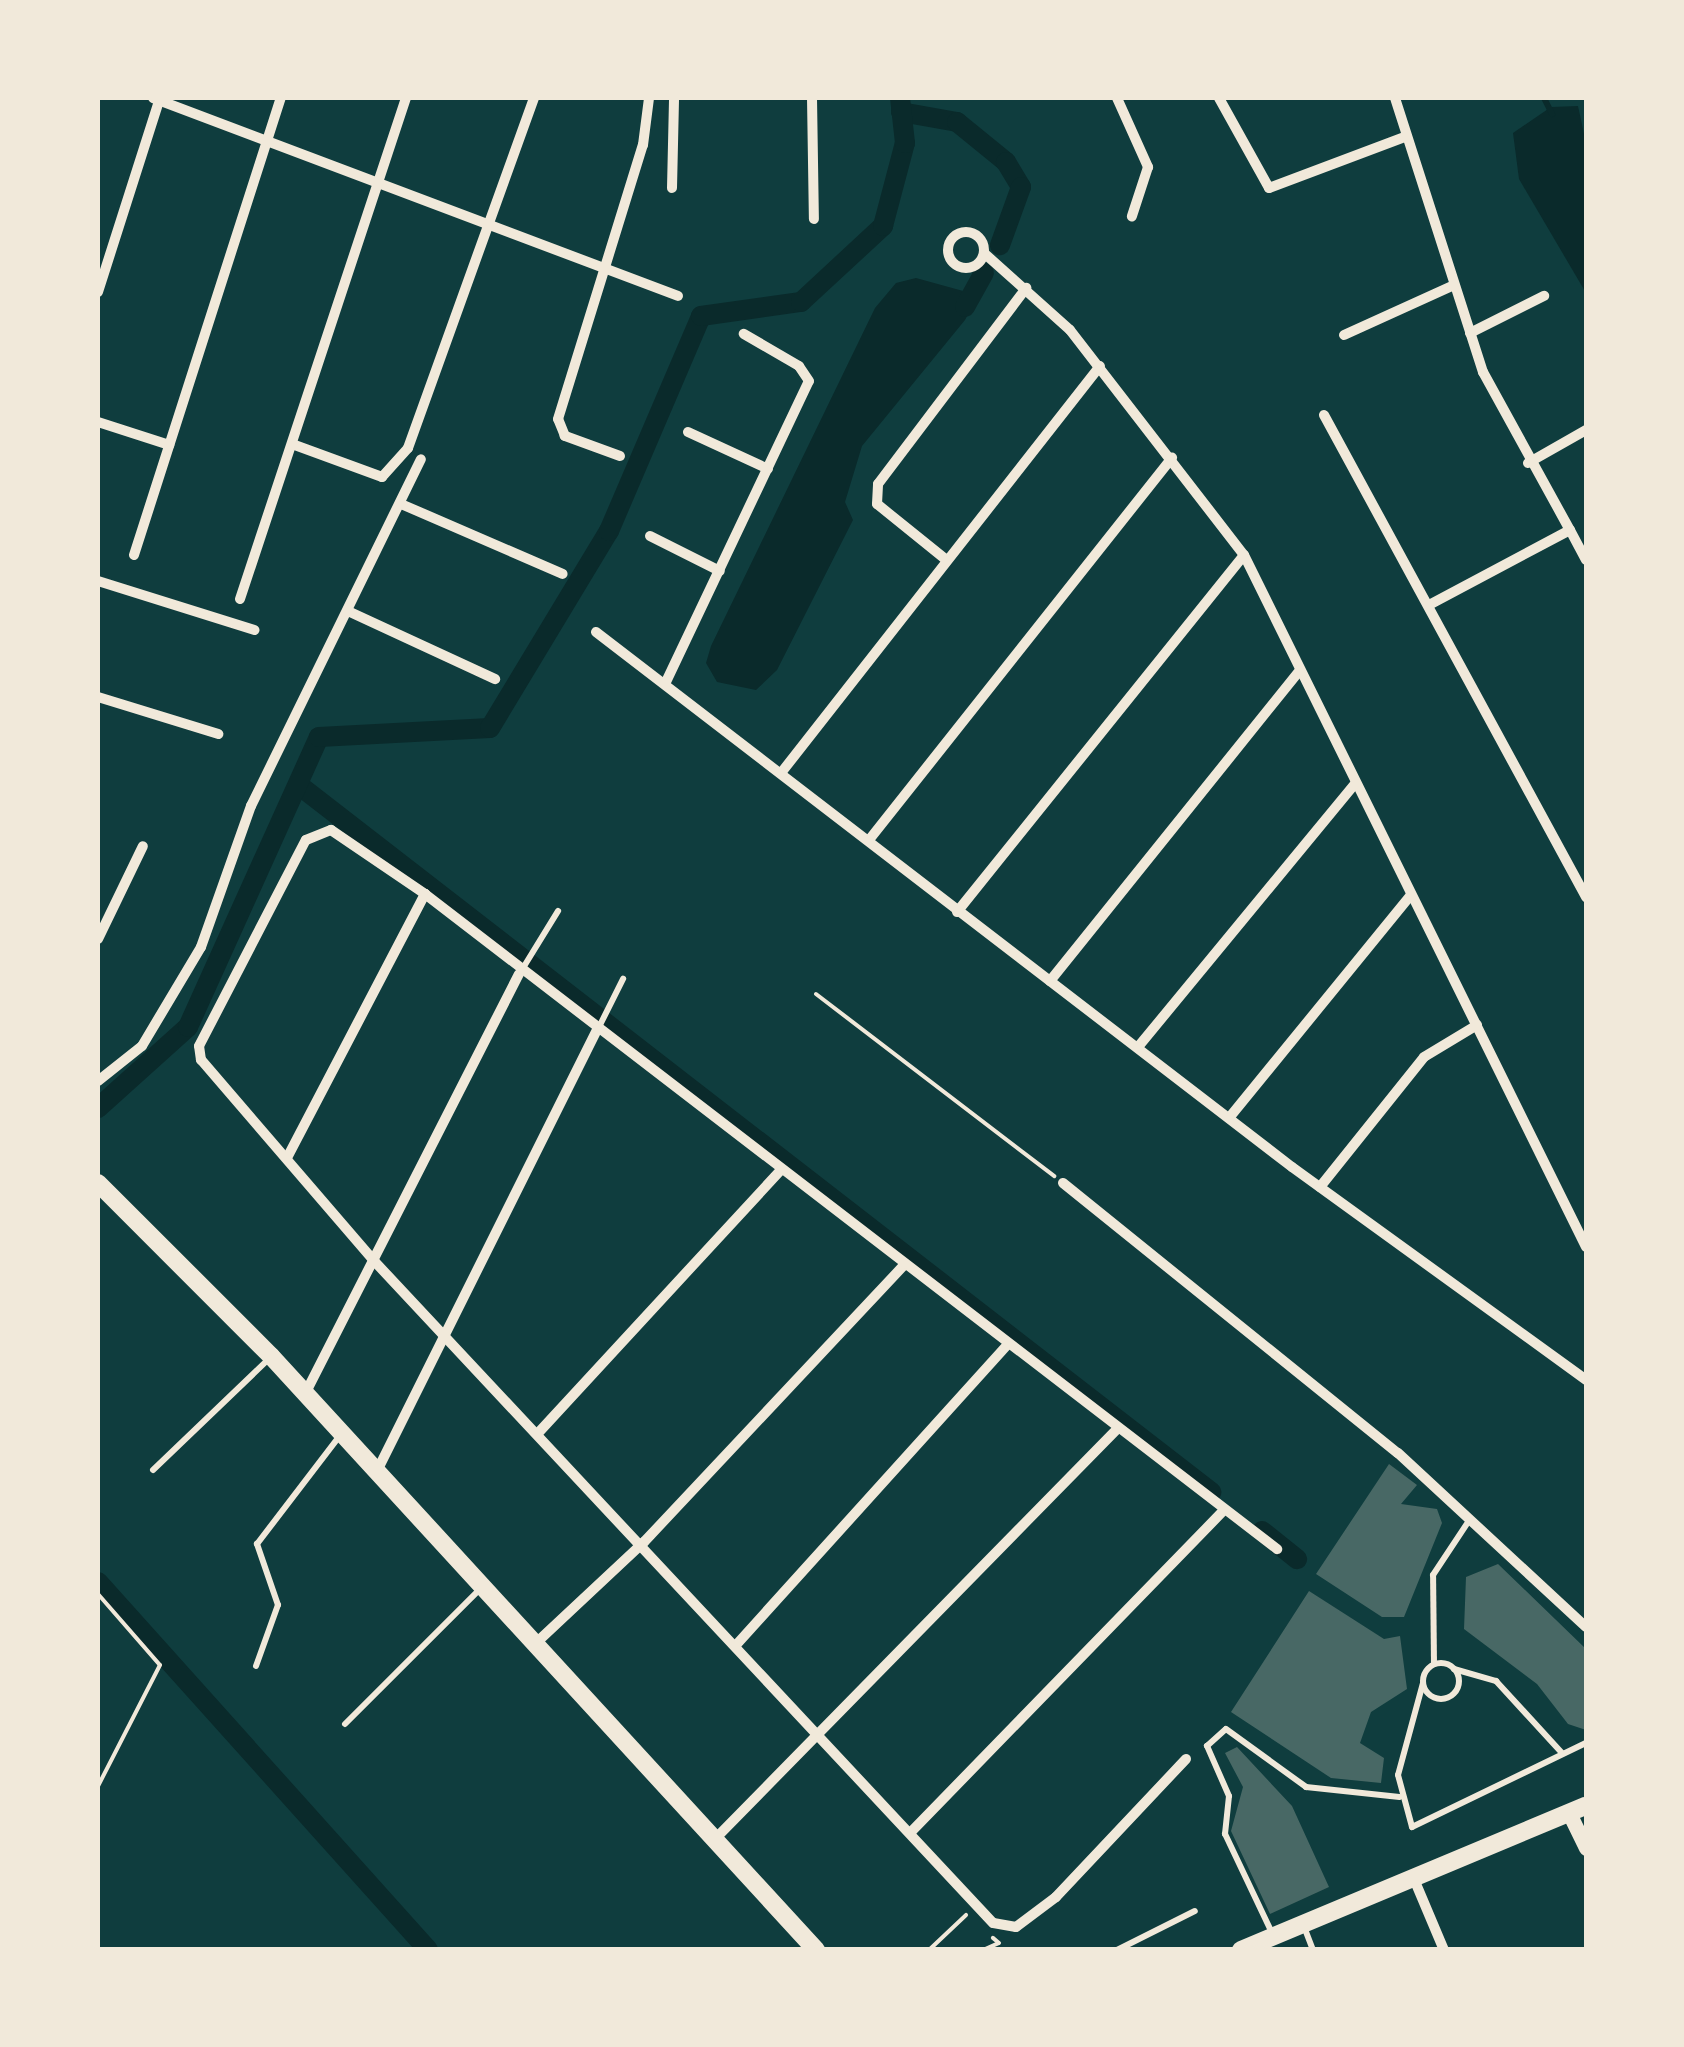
<!DOCTYPE html>
<style>
body{margin:0}
#map{position:relative;width:1684px;height:2047px;overflow:hidden;background:#0f3d3e;font-family:"Sofia Sans Condensed",sans-serif}
div>[style]{position:absolute}
[style*='--x']{left:calc(var(--x)*1px);top:calc(var(--y)*1px);width:calc(var(--w)*1px);rotate:calc(var(--a)*1deg)}
.water>*{inset:0;background:#0a2a2b}
.stream>*{height:6px;margin:-3px;padding:0 3px;transform-origin:3px;border-radius:3px;background:#0a2a2b}
.canal>*{height:20px;margin:-10px;padding:0 10px;transform-origin:10px;border-radius:10px;background:#0a2a2b}
.building>*{inset:0;background:#486865}
.path>*{height:4px;margin:-2px;padding:0 2px;transform-origin:2px;border-radius:2px;background:#f1e9da}
.service>*{height:6px;margin:-3px;padding:0 3px;transform-origin:3px;border-radius:3px;background:#f1e9da}
.service>.ring{margin:-3px;padding:0;box-sizing:content-box;background:none;border:6px solid #f1e9da;border-radius:50%}
.minor>*{height:10px;margin:-5px;padding:0 5px;transform-origin:5px;border-radius:5px;background:#f1e9da}
.minor>.ring{margin:-5px;padding:0;box-sizing:content-box;background:none;border:10px solid #f1e9da;border-radius:50%}
.tertiary>*{height:15px;margin:-7.5px;padding:0 7.5px;transform-origin:7.5px;border-radius:7.5px;background:#f1e9da}
.secondary>*{height:18px;margin:-9px;padding:0 9px;transform-origin:9px;border-radius:9px;background:#f1e9da}
span{translate:-50% -50%;white-space:nowrap;text-align:center;line-height:1.15;-webkit-text-stroke:8px #f1e9da;paint-order:stroke}
.frame{position:absolute;inset:0;border:100px solid #f1e9da;pointer-events:none}
</style>
<div id="map">
<div class="water">
<div style="clip-path:polygon(1578px 106px,1586px 143px,1586px 293px,1519px 179px,1513px 133px,1551px 107px)"></div>
<div style="clip-path:polygon(989px 276px,965px 320px,862px 446px,845px 502px,853px 520px,777px 670px,756px 690px,717px 682px,706px 663px,711px 646px,875px 308px,896px 283px,916px 278px,974px 294px)"></div>
</div>
<div class="stream">
<div style="--x:1544;--y:98;--w:18;--a:63"></div>
</div>
<div class="canal">
<div style="--x:901;--y:112;--w:57;--a:10.1"></div>
<div style="--x:957;--y:122;--w:63;--a:39.2"></div>
<div style="--x:1006;--y:162;--w:29;--a:59"></div>
<div style="--x:1021;--y:187;--w:62;--a:109.9"></div>
<div style="--x:965;--y:307;--w:39;--a:-61"></div>
<div style="--x:300;--y:786;--w:1153;--a:37.77"></div>
<div style="--x:98;--y:1108;--w:121;--a:-42"></div>
<div style="--x:188;--y:1027;--w:318;--a:-65.7"></div>
<div style="--x:319;--y:737;--w:171;--a:-3"></div>
<div style="--x:490;--y:728;--w:230;--a:-58.9"></div>
<div style="--x:609;--y:531;--w:234;--a:-66.8"></div>
<div style="--x:701;--y:316;--w:101;--a:-8"></div>
<div style="--x:801;--y:302;--w:112;--a:-42.8"></div>
<div style="--x:883;--y:226;--w:86;--a:-75.2"></div>
<div style="--x:905;--y:143;--w:45;--a:-96.3"></div>
<div style="--x:1262;--y:1531;--w:45;--a:38.7"></div>
<div style="--x:98;--y:1582;--w:494;--a:48.1"></div>
</div>
<div class="building">
<div style="clip-path:polygon(1389px 1464px,1417px 1485px,1401px 1504px,1437px 1509px,1442px 1523px,1404px 1617px,1382px 1617px,1316px 1574px)"></div>
<div style="clip-path:polygon(1498px 1564px,1586px 1649px,1586px 1730px,1568px 1724px,1537px 1684px,1464px 1629px,1466px 1577px)"></div>
<div style="clip-path:polygon(1309px 1591px,1384px 1639px,1400px 1636px,1407px 1689px,1371px 1712px,1360px 1743px,1384px 1758px,1381px 1783px,1331px 1778px,1231px 1712px)"></div>
<div style="clip-path:polygon(1237px 1747px,1292px 1806px,1329px 1887px,1270px 1914px,1231px 1831px,1243px 1787px,1225px 1753px)"></div>
</div>
<div class="path">
<div style="--x:816;--y:994;--w:300;--a:37.4"></div>
<div style="--x:98;--y:1594;--w:94;--a:48.9"></div>
<div style="--x:160;--y:1665;--w:136;--a:117.1"></div>
<div style="--x:929;--y:1950;--w:51;--a:-43.4"></div>
<div style="--x:983;--y:1950;--w:17;--a:-24"></div>
<div style="--x:999;--y:1943;--w:8;--a:-140"></div>
</div>
<div class="service">
<div style="--x:523;--y:968;--w:67;--a:-58.4"></div>
<div style="--x:599;--y:1027;--w:54;--a:-63.4"></div>
<div style="--x:153;--y:1470;--w:163;--a:-43.8"></div>
<div class="ring" style="left:1423px;top:1663px;width:30px;height:30px"></div>
<div style="--x:1434;--y:1664;--w:89;--a:-90.6"></div>
<div style="--x:1433;--y:1575;--w:67;--a:-56.5"></div>
<div style="--x:256;--y:1666;--w:65;--a:-70.2"></div>
<div style="--x:278;--y:1605;--w:65;--a:-109"></div>
<div style="--x:257;--y:1544;--w:138;--a:-52.6"></div>
<div style="--x:1454;--y:1669;--w:44;--a:15.9"></div>
<div style="--x:1496;--y:1681;--w:98;--a:47.5"></div>
<div style="--x:1423;--y:1683;--w:95;--a:105.2"></div>
<div style="--x:1398;--y:1775;--w:54;--a:74.9"></div>
<div style="--x:1412;--y:1827;--w:193;--a:-25.8"></div>
<div style="--x:345;--y:1724;--w:194;--a:-45"></div>
<div style="--x:1303;--y:1924;--w:28;--a:69"></div>
<div style="--x:1273;--y:1935;--w:112;--a:-115.4"></div>
<div style="--x:1225;--y:1834;--w:38;--a:-84"></div>
<div style="--x:1229;--y:1796;--w:55;--a:-113.7"></div>
<div style="--x:1207;--y:1746;--w:25;--a:-42"></div>
<div style="--x:1226;--y:1729;--w:99;--a:35.9"></div>
<div style="--x:1306;--y:1787;--w:94;--a:6.1"></div>
<div style="--x:1117;--y:1950;--w:87;--a:-26.6"></div>
</div>
<div class="minor">
<div style="--x:153;--y:98;--w:561;--a:20.66"></div>
<div style="--x:812;--y:98;--w:121;--a:89.1"></div>
<div style="--x:1117;--y:98;--w:76;--a:65.8"></div>
<div style="--x:1148;--y:167;--w:52;--a:108.1"></div>
<div style="--x:1219;--y:98;--w:103;--a:60.9"></div>
<div style="--x:1269;--y:188;--w:147;--a:-20.6"></div>
<div style="--x:1395;--y:98;--w:288;--a:72.2"></div>
<div style="--x:1483;--y:372;--w:180;--a:61.2"></div>
<div style="--x:1570;--y:530;--w:160;--a:152"></div>
<div style="--x:672;--y:188;--w:90;--a:-88.7"></div>
<div class="ring" style="left:948px;top:232px;width:26px;height:26px"></div>
<div style="--x:984;--y:253;--w:115;--a:41.8"></div>
<div style="--x:1070;--y:330;--w:284;--a:52.3"></div>
<div style="--x:1244;--y:555;--w:772;--a:63.7"></div>
<div style="--x:98;--y:292;--w:204;--a:-72.3"></div>
<div style="--x:1470;--y:333;--w:83;--a:-26.6"></div>
<div style="--x:1344;--y:335;--w:121;--a:-24.4"></div>
<div style="--x:1324;--y:415;--w:549;--a:61.47"></div>
<div style="--x:98;--y:422;--w:75;--a:17.9"></div>
<div style="--x:688;--y:432;--w:88;--a:24.8"></div>
<div style="--x:292;--y:444;--w:96;--a:20.1"></div>
<div style="--x:382;--y:477;--w:39;--a:-48"></div>
<div style="--x:408;--y:448;--w:372;--a:-70.2"></div>
<div style="--x:620;--y:456;--w:59;--a:-160"></div>
<div style="--x:565;--y:436;--w:18;--a:-112"></div>
<div style="--x:558;--y:419;--w:287;--a:-72.8"></div>
<div style="--x:643;--y:145;--w:47;--a:-82.7"></div>
<div style="--x:1528;--y:463;--w:67;--a:-29.6"></div>
<div style="--x:401;--y:504;--w:176;--a:23.4"></div>
<div style="--x:1570;--y:530;--w:34;--a:62"></div>
<div style="--x:650;--y:536;--w:78;--a:26.6"></div>
<div style="--x:134;--y:555;--w:480;--a:-72.2"></div>
<div style="--x:944;--y:558;--w:86;--a:-141.1"></div>
<div style="--x:877;--y:504;--w:20;--a:-87"></div>
<div style="--x:878;--y:484;--w:246;--a:-52.9"></div>
<div style="--x:98;--y:581;--w:164;--a:17.4"></div>
<div style="--x:240;--y:599;--w:528;--a:-71.67"></div>
<div style="--x:350;--y:612;--w:160;--a:24.8"></div>
<div style="--x:596;--y:632;--w:878;--a:37.55"></div>
<div style="--x:1292;--y:1167;--w:363;--a:35.9"></div>
<div style="--x:665;--y:684;--w:335;--a:-64.6"></div>
<div style="--x:809;--y:381;--w:18;--a:-124"></div>
<div style="--x:799;--y:366;--w:64;--a:-149.8"></div>
<div style="--x:98;--y:697;--w:126;--a:17.1"></div>
<div style="--x:781;--y:773;--w:517;--a:-51.91"></div>
<div style="--x:869;--y:840;--w:488;--a:-51.6"></div>
<div style="--x:957;--y:912;--w:458;--a:-51.2"></div>
<div style="--x:98;--y:939;--w:103;--a:-64.2"></div>
<div style="--x:1050;--y:981;--w:399;--a:-51.2"></div>
<div style="--x:1138;--y:1047;--w:341;--a:-50.5"></div>
<div style="--x:98;--y:1081;--w:56;--a:-38.5"></div>
<div style="--x:142;--y:1046;--w:115;--a:-59.2"></div>
<div style="--x:201;--y:947;--w:150;--a:-70.5"></div>
<div style="--x:251;--y:806;--w:386;--a:-63.9"></div>
<div style="--x:1229;--y:1118;--w:286;--a:-50.8"></div>
<div style="--x:288;--y:1156;--w:296;--a:-62.4"></div>
<div style="--x:1063;--y:1183;--w:430;--a:38.9"></div>
<div style="--x:1398;--y:1453;--w:256;--a:42.8"></div>
<div style="--x:1320;--y:1187;--w:166;--a:-51.3"></div>
<div style="--x:1424;--y:1057;--w:62;--a:-31.1"></div>
<div style="--x:305;--y:1394;--w:471;--a:-63"></div>
<div style="--x:540;--y:1431;--w:355;--a:-47.3"></div>
<div style="--x:377;--y:1471;--w:495;--a:-63.5"></div>
<div style="--x:536;--y:1643;--w:148;--a:-43.1"></div>
<div style="--x:644;--y:1542;--w:381;--a:-46.8"></div>
<div style="--x:737;--y:1644;--w:404;--a:-47.9"></div>
<div style="--x:1186;--y:1759;--w:190;--a:133.3"></div>
<div style="--x:1056;--y:1897;--w:50;--a:143.1"></div>
<div style="--x:1016;--y:1927;--w:23;--a:-170"></div>
<div style="--x:993;--y:1923;--w:905;--a:-133.07"></div>
<div style="--x:375;--y:1262;--w:267;--a:-130.7"></div>
<div style="--x:201;--y:1060;--w:14;--a:-98"></div>
<div style="--x:199;--y:1046;--w:232;--a:-62.6"></div>
<div style="--x:306;--y:840;--w:27;--a:-22"></div>
<div style="--x:331;--y:830;--w:114;--a:34.2"></div>
<div style="--x:425;--y:894;--w:1075;--a:37.55"></div>
<div style="--x:910;--y:1833;--w:449;--a:-45.8"></div>
<div style="--x:715;--y:1839;--w:574;--a:-45.56"></div>
<div style="--x:1414;--y:1879;--w:77;--a:67.1"></div>
</div>
<div class="tertiary">
<div style="--x:1569;--y:1813;--w:39;--a:64"></div>
</div>
<div class="secondary">
<div style="--x:98;--y:1183;--w:245;--a:45"></div>
<div style="--x:271;--y:1356;--w:806;--a:47.46"></div>
<div style="--x:1241;--y:1950;--w:374;--a:-22.7"></div>
</div>
<div class="frame"></div>
</div>
